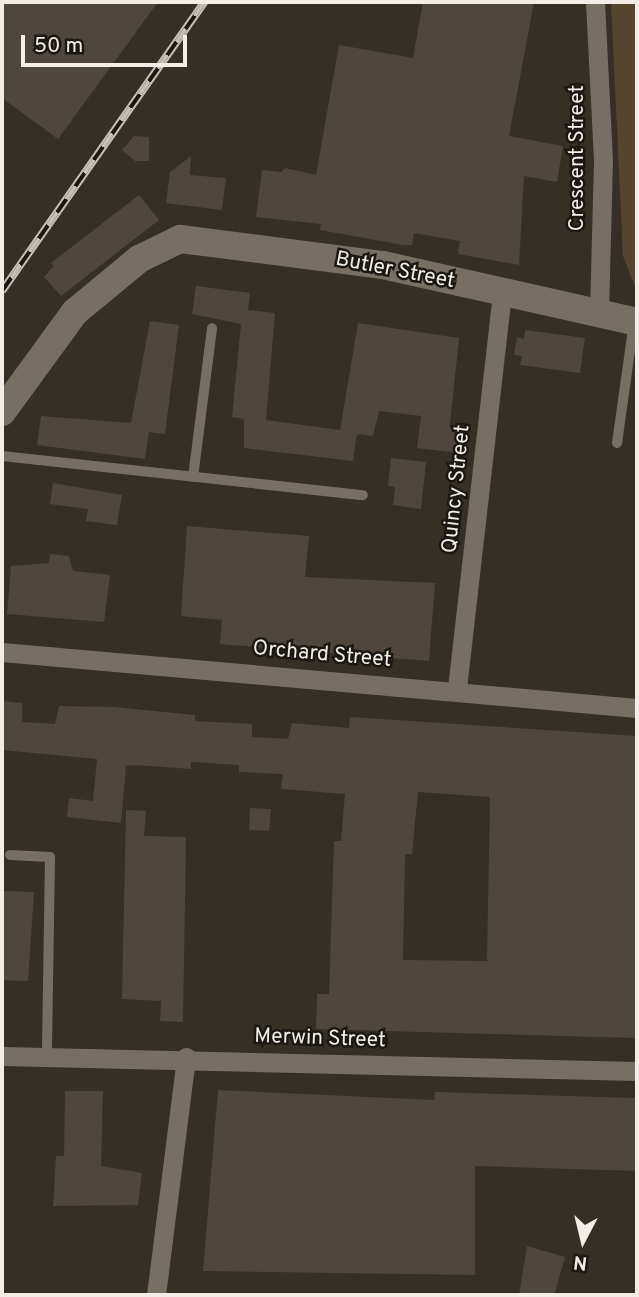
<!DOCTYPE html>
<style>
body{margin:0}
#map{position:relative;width:639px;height:1297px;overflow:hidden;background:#362f25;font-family:Overpass,sans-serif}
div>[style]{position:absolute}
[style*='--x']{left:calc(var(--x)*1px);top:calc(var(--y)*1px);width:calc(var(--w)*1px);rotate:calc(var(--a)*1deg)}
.green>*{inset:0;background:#56452e}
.building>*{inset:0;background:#4f473d}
.lane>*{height:10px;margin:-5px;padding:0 5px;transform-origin:5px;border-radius:5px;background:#786f64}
.street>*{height:19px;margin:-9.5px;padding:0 9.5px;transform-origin:9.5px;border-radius:9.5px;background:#786f64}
.secondary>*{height:28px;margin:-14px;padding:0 14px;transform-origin:14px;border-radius:14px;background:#786f64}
.rail>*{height:8px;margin-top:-4px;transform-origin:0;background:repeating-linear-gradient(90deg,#1b1813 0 16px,#c5bfb8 0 32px);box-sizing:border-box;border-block:2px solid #c5bfb8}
span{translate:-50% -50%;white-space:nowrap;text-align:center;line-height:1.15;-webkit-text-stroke:5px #1b1813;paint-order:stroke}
.street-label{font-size:21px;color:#f2ede6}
.frame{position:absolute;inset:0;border:4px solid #f2ede6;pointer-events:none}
.north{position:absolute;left:548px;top:1206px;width:70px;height:70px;-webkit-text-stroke:5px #1b1813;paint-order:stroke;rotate:187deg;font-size:19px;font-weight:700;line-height:28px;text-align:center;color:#f2ede6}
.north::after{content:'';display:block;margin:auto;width:24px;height:32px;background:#f2ede6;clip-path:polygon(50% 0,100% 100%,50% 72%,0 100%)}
.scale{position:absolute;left:21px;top:35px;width:166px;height:32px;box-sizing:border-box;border:4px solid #f2ede6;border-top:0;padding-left:9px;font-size:21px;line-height:24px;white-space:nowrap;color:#f2ede6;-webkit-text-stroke:5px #1b1813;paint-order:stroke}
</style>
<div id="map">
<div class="green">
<div style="clip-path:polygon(611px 2px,637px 2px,637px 292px,623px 256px)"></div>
</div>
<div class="building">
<div style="clip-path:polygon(7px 2px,158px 2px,58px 139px,2px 98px,2px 8px)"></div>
<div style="clip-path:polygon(423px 2px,534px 2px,509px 136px,563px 146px,557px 182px,524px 176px,519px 265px,458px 254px,460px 241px,414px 233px,412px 245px,403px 245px,320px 230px,321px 224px,256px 217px,262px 170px,281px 172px,285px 168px,316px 175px,339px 45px,413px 58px)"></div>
<div style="clip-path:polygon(134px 136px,149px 137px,149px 161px,135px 161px,122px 150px)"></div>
<div style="clip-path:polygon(191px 156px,190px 175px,226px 178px,222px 210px,166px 203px,170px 172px)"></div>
<div style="clip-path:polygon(139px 195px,159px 220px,61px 296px,44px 277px,54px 266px,51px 263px)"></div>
<div style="clip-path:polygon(196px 286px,250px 293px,248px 310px,275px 313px,266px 420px,340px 430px,358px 323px,459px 338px,450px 424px,462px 428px,459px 453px,417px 448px,421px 416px,379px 411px,373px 436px,357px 434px,353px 461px,244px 448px,244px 419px,232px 417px,241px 324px,192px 314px)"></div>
<div style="clip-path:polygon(150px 321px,179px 325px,165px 434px,149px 432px,145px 459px,37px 445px,41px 416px,131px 423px)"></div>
<div style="clip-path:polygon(525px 330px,585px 338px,580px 373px,520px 365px,522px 356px,514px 355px,517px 337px,524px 339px)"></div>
<div style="clip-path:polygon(391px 458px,426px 462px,421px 509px,393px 505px,395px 487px,388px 486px)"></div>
<div style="clip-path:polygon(53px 483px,122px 495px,117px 525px,86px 521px,88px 509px,50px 504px)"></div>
<div style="clip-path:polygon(187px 526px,309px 536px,305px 577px,435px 583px,429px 661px,220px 644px,222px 620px,181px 616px)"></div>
<div style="clip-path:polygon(50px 554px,69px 556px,73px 571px,110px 575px,104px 622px,7px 614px,11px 566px,49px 563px)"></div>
<div style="clip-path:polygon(evenodd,2px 701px,22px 703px,22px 722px,55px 724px,59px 706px,114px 707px,195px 715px,195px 721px,252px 724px,252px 737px,288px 739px,292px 723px,349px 728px,350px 717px,637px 736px,637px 1038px,316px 1029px,317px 994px,329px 994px,334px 841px,341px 841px,345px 794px,281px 789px,283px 774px,239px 772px,239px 765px,191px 762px,191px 769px,133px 765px,126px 766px,121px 823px,67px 817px,69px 798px,93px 801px,97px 759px,2px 750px,2px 701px,418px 792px,490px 797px,487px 961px,403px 960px,405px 854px,412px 854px,418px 792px)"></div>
<div style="clip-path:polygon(250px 808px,271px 809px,269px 831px,249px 830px)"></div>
<div style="clip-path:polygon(126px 810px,146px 811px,144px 836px,186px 837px,183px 1022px,160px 1021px,161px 1001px,122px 999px)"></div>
<div style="clip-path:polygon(2px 891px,34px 892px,28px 981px,2px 980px)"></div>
<div style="clip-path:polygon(218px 1090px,434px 1100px,435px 1092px,637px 1098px,637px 1171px,475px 1166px,475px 1275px,203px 1271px)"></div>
<div style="clip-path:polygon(65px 1091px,103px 1091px,101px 1166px,142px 1173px,138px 1205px,53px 1206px,56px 1156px,64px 1156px)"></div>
<div style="clip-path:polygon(527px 1246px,565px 1257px,554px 1295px,519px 1295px)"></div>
</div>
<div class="lane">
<div style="--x:617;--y:443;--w:122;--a:-82"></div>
<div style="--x:2;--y:456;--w:363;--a:6.2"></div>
<div style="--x:193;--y:477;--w:150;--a:-82.7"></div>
<div style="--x:10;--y:855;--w:40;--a:2.9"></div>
<div style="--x:50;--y:857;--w:199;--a:90.9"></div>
</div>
<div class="street">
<div style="--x:595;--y:2;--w:158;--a:87.1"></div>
<div style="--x:603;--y:160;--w:154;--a:91.5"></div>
<div style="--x:2;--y:652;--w:637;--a:5.04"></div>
<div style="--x:457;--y:688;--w:397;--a:-83.5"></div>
<div style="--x:2;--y:1056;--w:635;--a:1.35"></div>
<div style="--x:156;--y:1295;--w:240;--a:-82.8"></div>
</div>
<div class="secondary">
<div style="--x:2;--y:412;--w:124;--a:-53.9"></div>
<div style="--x:75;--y:312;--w:83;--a:-39.6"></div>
<div style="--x:139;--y:259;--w:46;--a:-26"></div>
<div style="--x:180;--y:239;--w:205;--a:7.3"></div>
<div style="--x:383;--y:265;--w:260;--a:12.6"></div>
</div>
<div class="rail">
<div style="--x:2;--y:291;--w:353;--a:-55"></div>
</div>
<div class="street-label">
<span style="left:578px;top:158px;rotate:-90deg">Crescent Street</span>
<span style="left:395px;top:271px;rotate:11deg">Butler Street</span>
<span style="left:457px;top:489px;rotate:-84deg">Quincy Street</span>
<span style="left:322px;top:655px;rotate:5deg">Orchard Street</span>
<span style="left:320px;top:1039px;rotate:2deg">Merwin Street</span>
</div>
<div class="frame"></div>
<div class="north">N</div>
<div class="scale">50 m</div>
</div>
